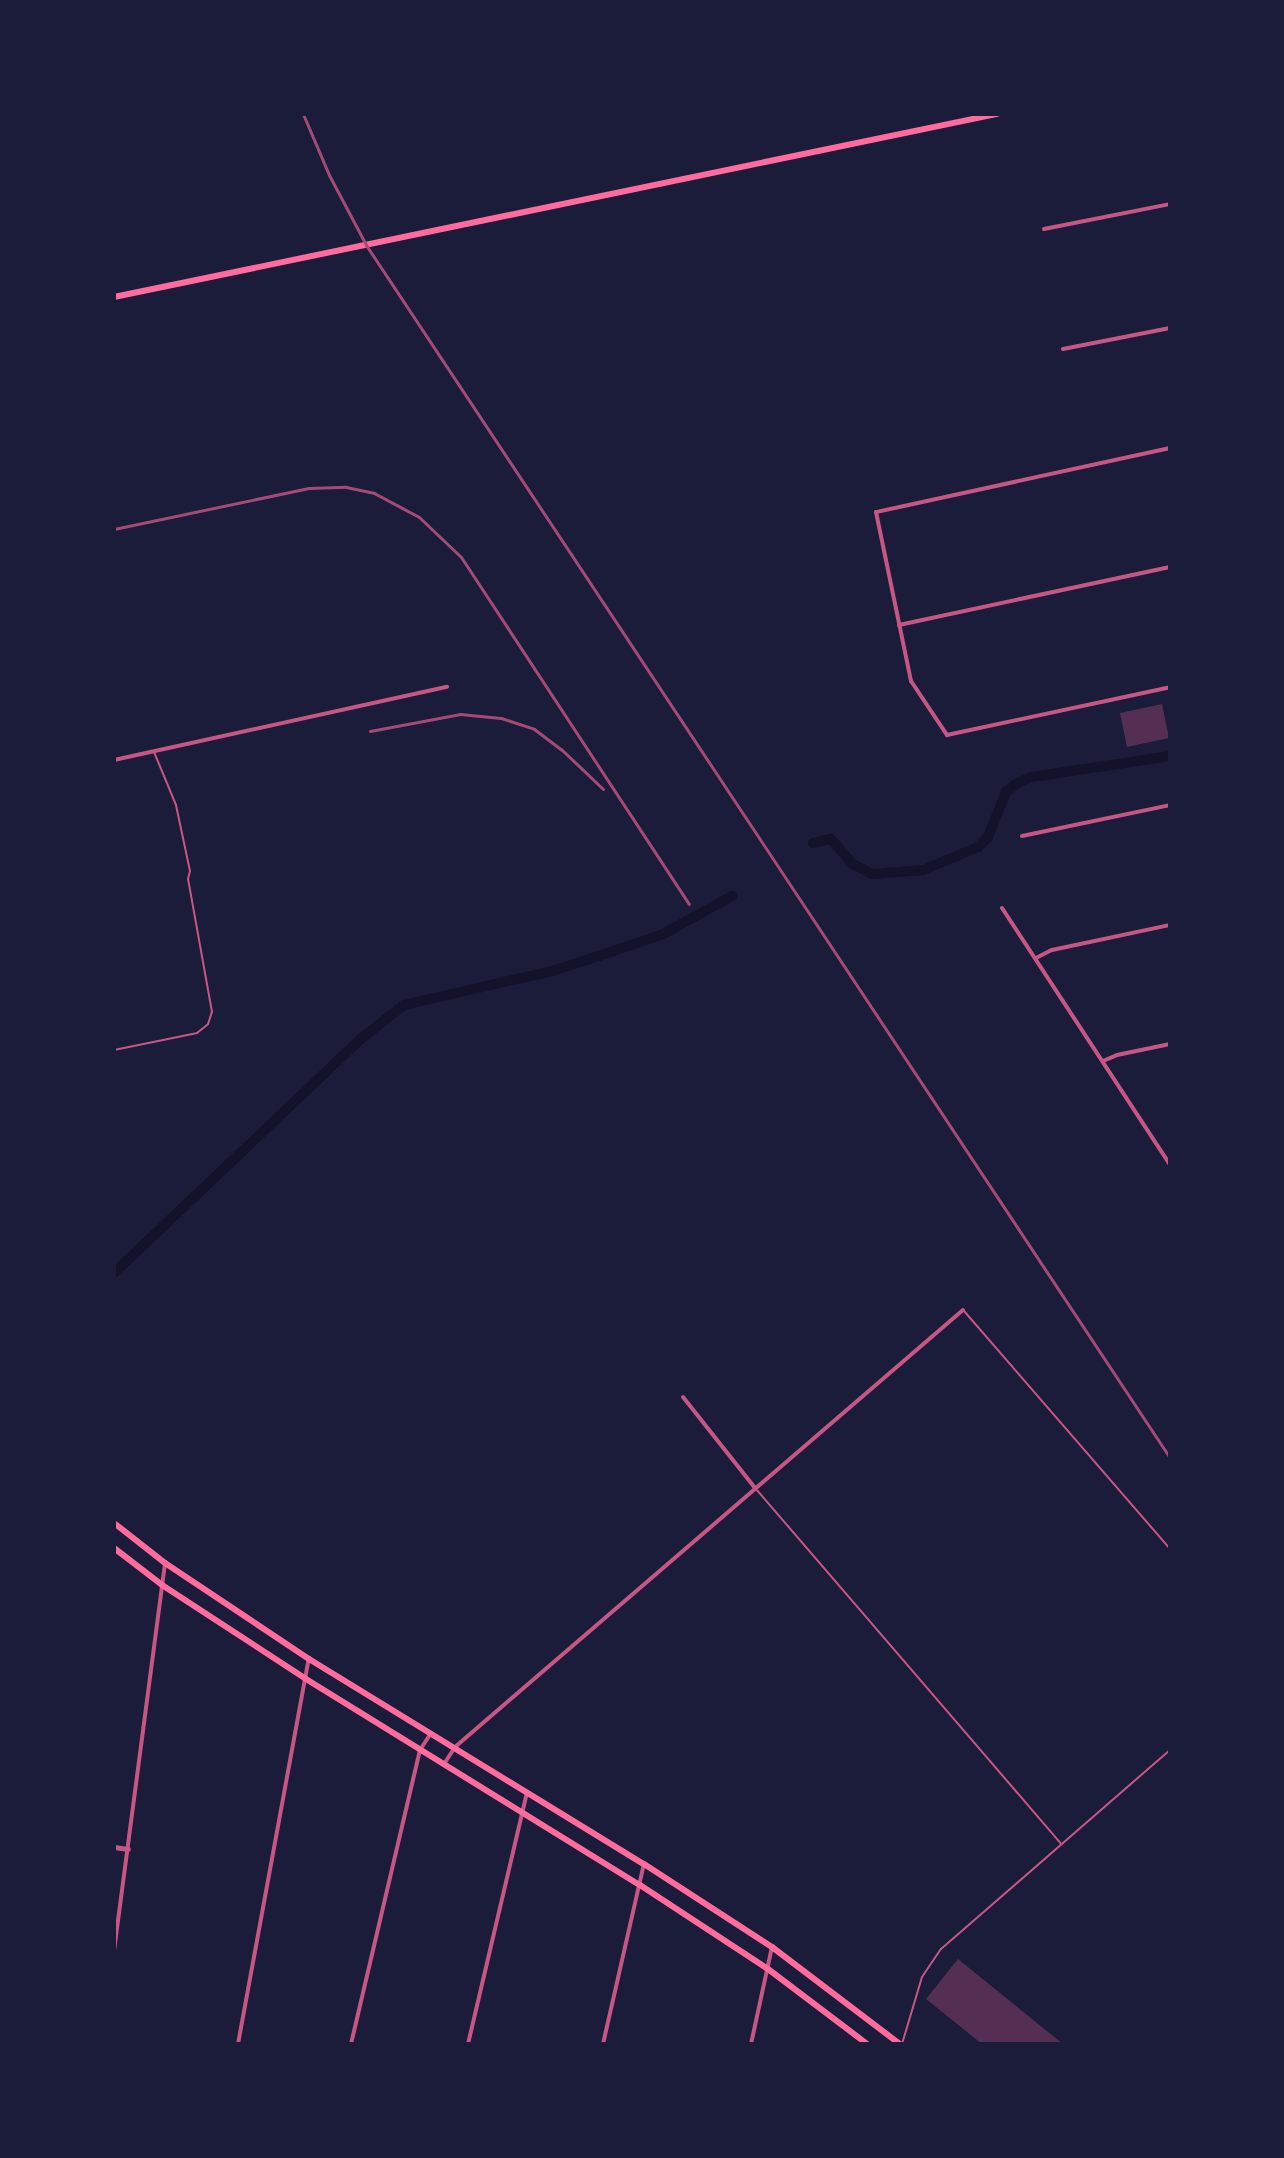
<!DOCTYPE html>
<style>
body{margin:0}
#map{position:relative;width:1284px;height:2158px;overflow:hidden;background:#1b1b3a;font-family:"Open Sans",sans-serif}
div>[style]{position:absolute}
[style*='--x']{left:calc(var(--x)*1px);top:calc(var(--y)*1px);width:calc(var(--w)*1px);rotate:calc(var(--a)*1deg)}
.canal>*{height:10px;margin:-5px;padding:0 5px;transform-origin:5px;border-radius:5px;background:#12122b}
.building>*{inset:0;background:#542f53}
.service>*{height:2px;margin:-1px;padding:0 1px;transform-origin:1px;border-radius:1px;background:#c65784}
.minor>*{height:4px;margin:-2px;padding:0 2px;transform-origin:2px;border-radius:2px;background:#c65784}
.tertiary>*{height:5px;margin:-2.5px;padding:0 2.5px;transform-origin:2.5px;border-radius:2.5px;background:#c65784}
.secondary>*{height:6px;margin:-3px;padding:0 3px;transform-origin:3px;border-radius:3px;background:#ff6b9d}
.primary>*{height:6px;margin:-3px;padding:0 3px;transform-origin:3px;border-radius:3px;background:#ff6b9d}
.rail>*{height:3px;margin:-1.5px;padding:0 1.5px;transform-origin:1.5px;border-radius:1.5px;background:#a44b75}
span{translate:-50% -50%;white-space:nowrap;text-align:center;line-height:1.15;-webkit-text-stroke:7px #1b1b3a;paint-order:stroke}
.frame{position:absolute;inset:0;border:116px solid #1b1b3a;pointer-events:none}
</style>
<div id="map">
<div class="canal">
<div style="--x:813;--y:843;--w:18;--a:-13"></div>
<div style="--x:831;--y:839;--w:33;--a:49"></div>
<div style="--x:853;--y:864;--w:21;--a:28"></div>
<div style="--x:872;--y:874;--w:51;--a:-4.5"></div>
<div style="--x:923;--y:870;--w:60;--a:-22.7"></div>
<div style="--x:978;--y:847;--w:14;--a:-45"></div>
<div style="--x:988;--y:837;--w:48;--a:-68.2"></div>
<div style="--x:1006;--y:792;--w:13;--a:-39"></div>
<div style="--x:1016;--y:784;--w:17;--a:-24"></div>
<div style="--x:1032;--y:777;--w:140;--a:-8.7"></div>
<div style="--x:114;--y:1273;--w:342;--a:-43.5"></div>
<div style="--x:362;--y:1038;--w:53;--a:-38.2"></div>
<div style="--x:404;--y:1005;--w:152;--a:-12.9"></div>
<div style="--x:552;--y:971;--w:49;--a:-17.7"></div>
<div style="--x:599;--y:956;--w:68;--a:-19"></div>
<div style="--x:663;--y:934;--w:79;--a:-28.8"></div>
</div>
<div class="building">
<div style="clip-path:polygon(1162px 704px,1169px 738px,1127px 747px,1120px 713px)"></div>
<div style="clip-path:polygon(958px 1959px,1063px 2044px,982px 2044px,926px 1999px)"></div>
</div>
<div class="service">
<div style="--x:114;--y:1050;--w:85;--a:-11.6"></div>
<div style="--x:197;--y:1033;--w:14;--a:-39"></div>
<div style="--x:208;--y:1024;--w:13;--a:-72"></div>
<div style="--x:212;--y:1012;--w:135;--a:-100.2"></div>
<div style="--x:188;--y:879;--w:8;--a:-76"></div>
<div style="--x:190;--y:871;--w:67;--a:-102"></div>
<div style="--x:176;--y:805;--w:57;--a:-112.5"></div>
<div style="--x:964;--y:1311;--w:315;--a:49.1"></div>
<div style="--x:756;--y:1489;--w:467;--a:49.3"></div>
<div style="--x:902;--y:2044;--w:70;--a:-73.4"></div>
<div style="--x:922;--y:1977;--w:34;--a:-56"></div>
<div style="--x:941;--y:1949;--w:303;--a:-41"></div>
</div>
<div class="minor">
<div style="--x:1044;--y:229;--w:128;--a:-11.2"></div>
<div style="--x:1063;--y:349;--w:109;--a:-11.1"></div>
<div style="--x:1170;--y:448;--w:301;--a:167.7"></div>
<div style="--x:876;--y:512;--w:173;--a:78.3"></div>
<div style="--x:911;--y:681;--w:65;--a:56.3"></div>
<div style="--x:947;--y:735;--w:228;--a:-12.1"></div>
<div style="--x:899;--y:625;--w:277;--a:-12.1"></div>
<div style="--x:114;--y:760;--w:341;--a:-12.4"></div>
<div style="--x:1022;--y:836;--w:151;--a:-11.8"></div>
<div style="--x:1002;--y:908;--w:307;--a:56.8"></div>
<div style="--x:1036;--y:958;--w:18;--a:-27"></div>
<div style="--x:1052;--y:950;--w:121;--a:-12"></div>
<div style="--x:1103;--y:1061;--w:15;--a:-23"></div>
<div style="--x:1117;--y:1055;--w:54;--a:-11.7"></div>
<div style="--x:683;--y:1397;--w:116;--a:51.6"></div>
<div style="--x:444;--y:1764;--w:20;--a:-57"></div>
<div style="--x:455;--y:1747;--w:670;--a:-40.7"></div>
<div style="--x:114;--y:1951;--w:391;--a:-82.5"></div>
<div style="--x:238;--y:2044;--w:391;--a:-79.6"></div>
<div style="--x:351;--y:2044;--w:302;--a:-76.8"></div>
<div style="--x:420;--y:1750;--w:20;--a:-57"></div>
<div style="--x:468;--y:2044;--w:258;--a:-76.8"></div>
<div style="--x:603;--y:2044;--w:185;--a:-77.2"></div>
<div style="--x:751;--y:2044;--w:99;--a:-77.8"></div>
</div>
<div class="tertiary">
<div style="--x:114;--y:1847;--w:14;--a:8"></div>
</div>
<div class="secondary">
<div style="--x:114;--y:297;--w:902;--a:-11.71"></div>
</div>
<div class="primary">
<div style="--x:114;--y:1523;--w:65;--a:38.1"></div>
<div style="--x:165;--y:1563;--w:173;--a:33.7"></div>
<div style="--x:309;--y:1659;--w:393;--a:31.5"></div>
<div style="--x:644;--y:1864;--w:153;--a:33"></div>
<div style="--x:772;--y:1947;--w:161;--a:37.2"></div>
<div style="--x:114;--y:1548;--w:61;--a:37.6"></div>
<div style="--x:162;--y:1585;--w:172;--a:33.1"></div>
<div style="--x:306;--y:1679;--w:392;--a:31.7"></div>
<div style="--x:640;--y:1885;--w:153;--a:33.3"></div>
<div style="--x:768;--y:1969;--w:124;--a:37.1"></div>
</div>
<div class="rail">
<div style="--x:303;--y:114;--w:66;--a:66.9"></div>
<div style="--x:329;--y:175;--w:79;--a:62.1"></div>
<div style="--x:366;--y:245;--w:1455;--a:56.46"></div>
<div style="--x:114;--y:529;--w:199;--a:-11.9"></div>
<div style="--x:309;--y:488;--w:37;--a:-2"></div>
<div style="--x:346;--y:487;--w:29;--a:12"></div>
<div style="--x:374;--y:493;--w:51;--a:28.1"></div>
<div style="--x:419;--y:517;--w:58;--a:43.6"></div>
<div style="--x:461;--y:557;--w:415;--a:56.7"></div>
<div style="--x:370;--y:731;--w:92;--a:-10.7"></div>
<div style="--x:460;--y:714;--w:41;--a:5.6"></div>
<div style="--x:501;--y:718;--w:35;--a:18"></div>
<div style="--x:534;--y:729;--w:34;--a:37"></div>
<div style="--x:561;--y:749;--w:58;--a:43.6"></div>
</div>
<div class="frame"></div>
</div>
